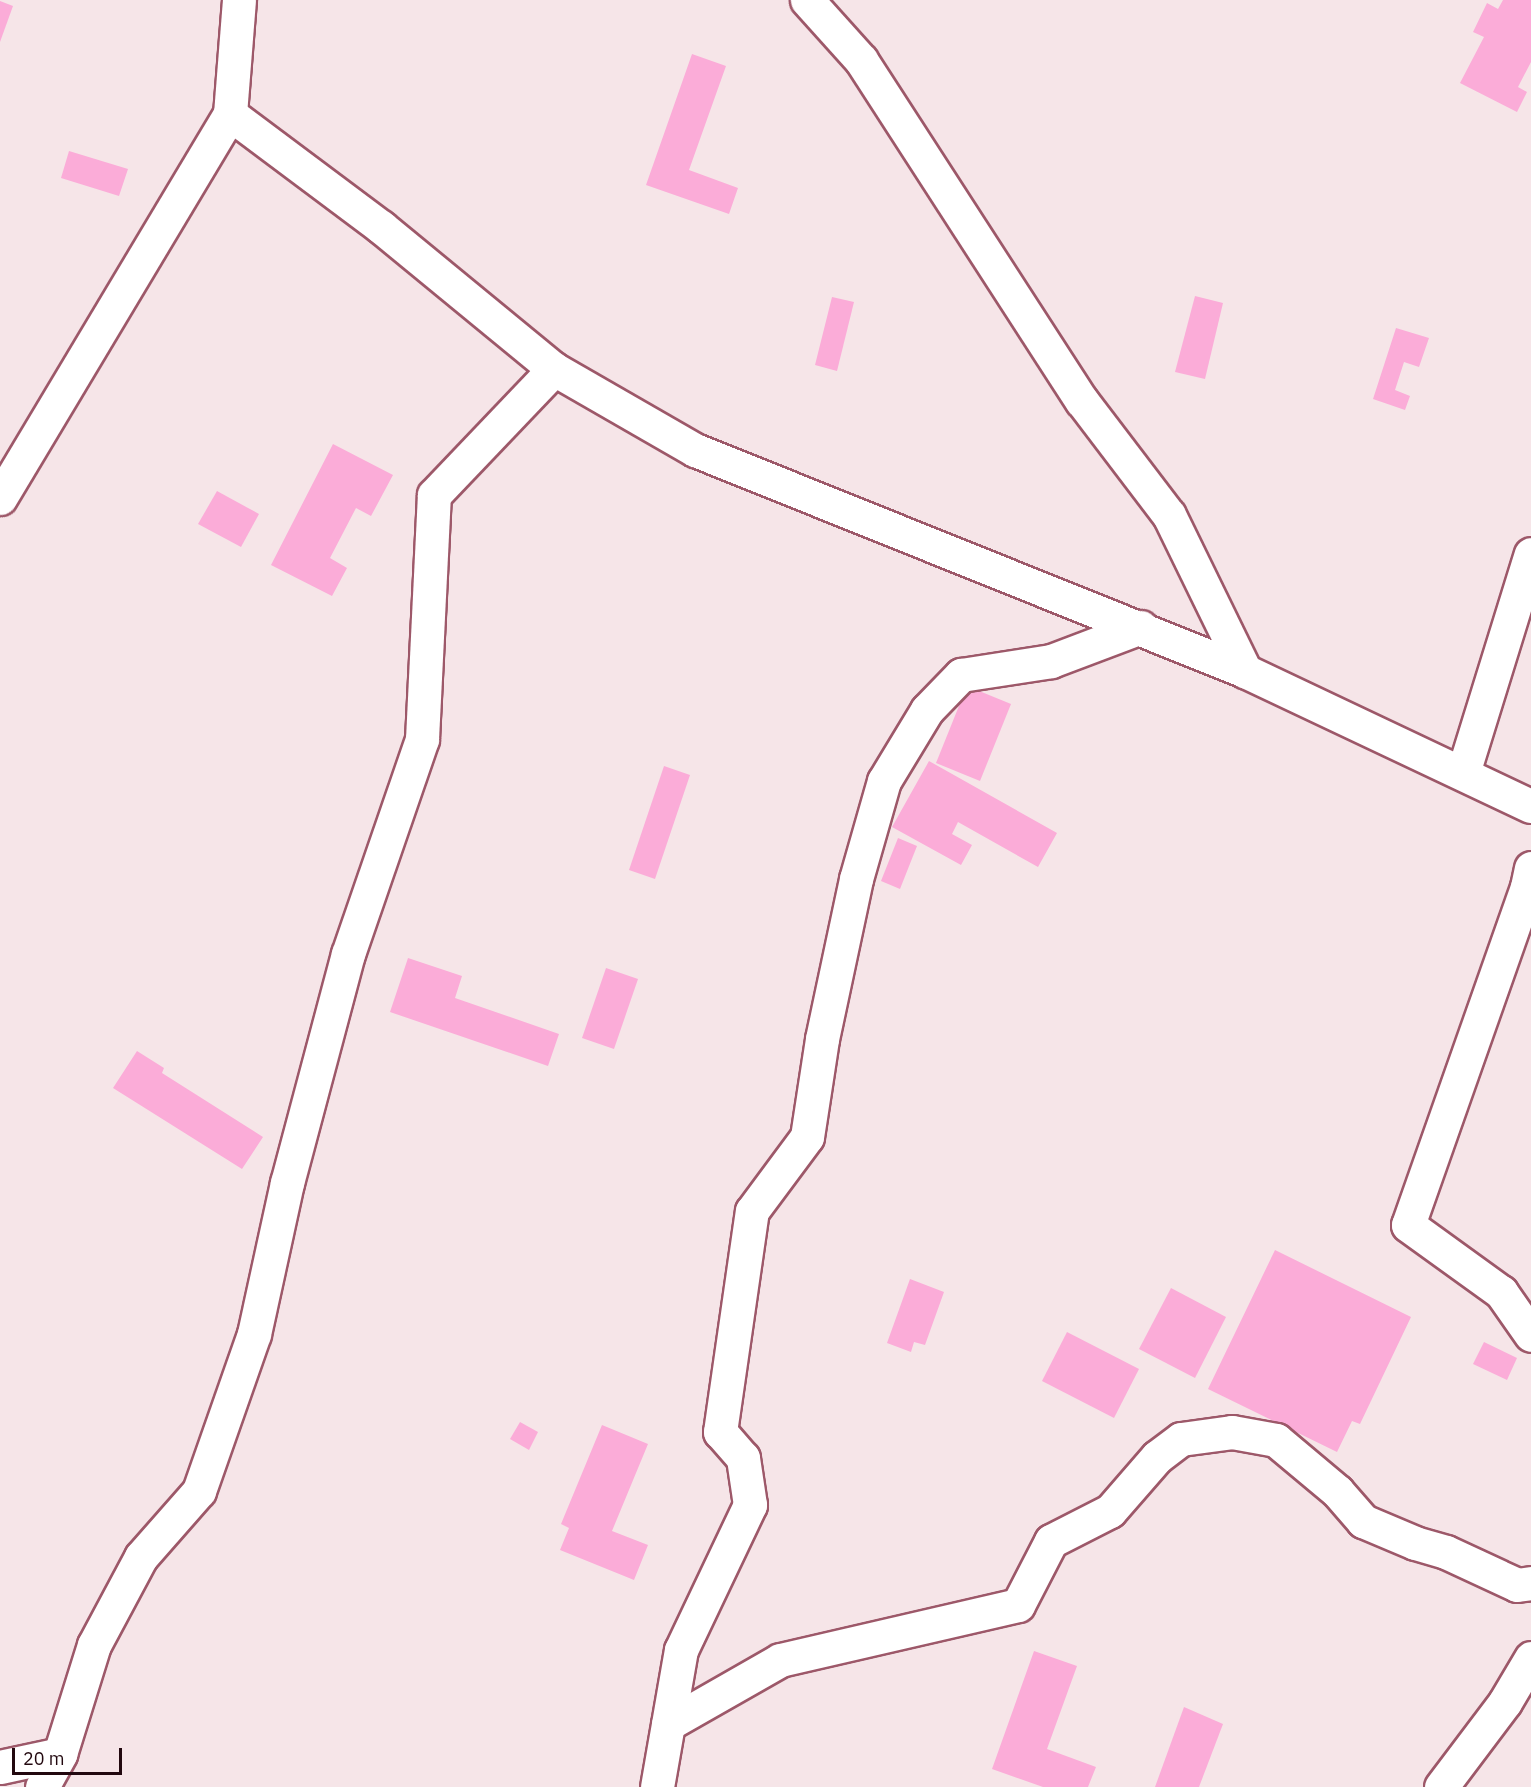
<!DOCTYPE html>
<style>
body{margin:0}
#map{position:relative;width:1531px;height:1787px;overflow:hidden;background:#f6e5e8;font-family:"IBM Plex Sans",sans-serif}
div>[style]{position:absolute}
[style*='--x']{left:calc(var(--x)*1px);top:calc(var(--y)*1px);width:calc(var(--w)*1px);rotate:calc(var(--a)*1deg)}
.building>*{inset:0;background:#fbacd8}
.roads{filter:drop-shadow(2px 0 #9d5869) drop-shadow(-2px 0 #9d5869) drop-shadow(0 2px #9d5869) drop-shadow(0 -2px #9d5869)}
.minor>*{height:33px;margin:-16.5px;padding:0 16.5px;transform-origin:16.5px;border-radius:16.5px;background:#fff}
span{translate:-50% -50%;white-space:nowrap;text-align:center;line-height:1.15;-webkit-text-stroke:4.5px #fff;paint-order:stroke}
.scale{position:absolute;left:12px;top:1748px;width:110px;height:27px;box-sizing:border-box;border:3px solid #22080f;border-top:0;padding-left:8px;font-size:18px;line-height:21px;white-space:nowrap;color:#22080f;-webkit-text-stroke:4px #fff;paint-order:stroke}
</style>
<div id="map">
<div class="building">
<div style="clip-path:polygon(1503px 0,1531px 0,1531px 62px,1518px 87px,1527px 92px,1517px 112px,1460px 83px,1484px 37px,1473px 32px,1487px 3px,1498px 9px)"></div>
<div style="clip-path:polygon(0 1px,13px 6px,0 42px)"></div>
<div style="clip-path:polygon(692px 54px,726px 66px,689px 170px,738px 188px,729px 214px,646px 185px)"></div>
<div style="clip-path:polygon(69px 151px,128px 169px,119px 196px,61px 178px)"></div>
<div style="clip-path:polygon(1195px 296px,1223px 303px,1205px 379px,1175px 372px)"></div>
<div style="clip-path:polygon(832px 297px,854px 302px,837px 371px,815px 365px)"></div>
<div style="clip-path:polygon(1396px 328px,1429px 338px,1419px 367px,1404px 362px,1395px 390px,1410px 396px,1405px 410px,1373px 399px)"></div>
<div style="clip-path:polygon(333px 444px,393px 475px,371px 516px,356px 508px,330px 558px,347px 568px,332px 596px,271px 565px)"></div>
<div style="clip-path:polygon(217px 491px,259px 514px,241px 547px,198px 524px)"></div>
<div style="clip-path:polygon(967px 686px,1011px 704px,980px 781px,936px 763px)"></div>
<div style="clip-path:polygon(929px 761px,1057px 833px,1038px 867px,958px 822px,952px 834px,972px 845px,961px 865px,892px 827px)"></div>
<div style="clip-path:polygon(664px 766px,690px 775px,655px 879px,629px 870px)"></div>
<div style="clip-path:polygon(898px 838px,917px 846px,900px 889px,881px 881px)"></div>
<div style="clip-path:polygon(408px 958px,462px 976px,455px 998px,559px 1034px,548px 1066px,390px 1012px)"></div>
<div style="clip-path:polygon(606px 968px,638px 979px,614px 1049px,582px 1038px)"></div>
<div style="clip-path:polygon(137px 1051px,164px 1068px,162px 1073px,263px 1137px,242px 1169px,113px 1088px)"></div>
<div style="clip-path:polygon(1275px 1250px,1411px 1317px,1360px 1424px,1352px 1421px,1337px 1452px,1208px 1389px)"></div>
<div style="clip-path:polygon(910px 1279px,944px 1292px,925px 1345px,914px 1342px,911px 1352px,887px 1343px)"></div>
<div style="clip-path:polygon(1171px 1288px,1226px 1317px,1195px 1378px,1139px 1349px)"></div>
<div style="clip-path:polygon(1067px 1332px,1139px 1369px,1114px 1418px,1042px 1381px)"></div>
<div style="clip-path:polygon(1484px 1342px,1517px 1358px,1507px 1380px,1473px 1364px)"></div>
<div style="clip-path:polygon(520px 1422px,538px 1432px,529px 1450px,510px 1439px)"></div>
<div style="clip-path:polygon(602px 1425px,648px 1444px,612px 1531px,648px 1545px,634px 1580px,560px 1550px,569px 1528px,561px 1524px)"></div>
<div style="clip-path:polygon(1034px 1651px,1077px 1666px,1047px 1749px,1096px 1767px,1088px 1787px,1043px 1787px,992px 1769px)"></div>
<div style="clip-path:polygon(1184px 1707px,1223px 1724px,1199px 1787px,1155px 1787px)"></div>
</div>
<div class="roads">
<div class="minor">
<div style="--x:807;--y:0;--w:81;--a:48"></div>
<div style="--x:861;--y:60;--w:406;--a:57.1"></div>
<div style="--x:1082;--y:401;--w:143;--a:52.7"></div>
<div style="--x:1169;--y:515;--w:174;--a:64"></div>
<div style="--x:230;--y:114;--w:189;--a:36.8"></div>
<div style="--x:381;--y:227;--w:224;--a:39.4"></div>
<div style="--x:554;--y:369;--w:163;--a:29.9"></div>
<div style="--x:695;--y:450;--w:593;--a:21.89"></div>
<div style="--x:1245;--y:671;--w:316;--a:25.3"></div>
<div style="--x:0;--y:498;--w:448;--a:-59.1"></div>
<div style="--x:230;--y:114;--w:114;--a:-85.5"></div>
<div style="--x:1463;--y:773;--w:229;--a:-72.8"></div>
<div style="--x:1531;--y:868;--w:19;--a:102"></div>
<div style="--x:1527;--y:887;--w:358;--a:109.4"></div>
<div style="--x:1408;--y:1225;--w:115;--a:35.8"></div>
<div style="--x:1501;--y:1292;--w:52;--a:55.1"></div>
<div style="--x:668;--y:1724;--w:129;--a:-29.7"></div>
<div style="--x:780;--y:1660;--w:244;--a:-13"></div>
<div style="--x:1018;--y:1605;--w:72;--a:-62.7"></div>
<div style="--x:1051;--y:1541;--w:66;--a:-27"></div>
<div style="--x:1110;--y:1511;--w:72;--a:-49"></div>
<div style="--x:1157;--y:1457;--w:30;--a:-37"></div>
<div style="--x:1181;--y:1439;--w:51;--a:-7.8"></div>
<div style="--x:1232;--y:1432;--w:45;--a:10.3"></div>
<div style="--x:1276;--y:1440;--w:80;--a:39.9"></div>
<div style="--x:1337;--y:1491;--w:40;--a:49"></div>
<div style="--x:1363;--y:1521;--w:56;--a:22.9"></div>
<div style="--x:1415;--y:1543;--w:32;--a:16"></div>
<div style="--x:1446;--y:1552;--w:78;--a:24.9"></div>
<div style="--x:1517;--y:1585;--w:14;--a:-8"></div>
<div style="--x:0;--y:1767;--w:61;--a:-12.2"></div>
<div style="--x:42;--y:1787;--w:38;--a:-61"></div>
<div style="--x:60;--y:1754;--w:114;--a:-72.7"></div>
<div style="--x:94;--y:1645;--w:100;--a:-61.9"></div>
<div style="--x:141;--y:1557;--w:88;--a:-48.7"></div>
<div style="--x:199;--y:1491;--w:166;--a:-70.7"></div>
<div style="--x:254;--y:1334;--w:155;--a:-77.7"></div>
<div style="--x:287;--y:1183;--w:237;--a:-75.1"></div>
<div style="--x:348;--y:954;--w:227;--a:-71"></div>
<div style="--x:422;--y:739;--w:244;--a:-87.2"></div>
<div style="--x:434;--y:495;--w:174;--a:-46.4"></div>
<div style="--x:657;--y:1787;--w:139;--a:-80.1"></div>
<div style="--x:681;--y:1650;--w:161;--a:-64.6"></div>
<div style="--x:750;--y:1505;--w:48;--a:-98.5"></div>
<div style="--x:743;--y:1458;--w:35;--a:-131"></div>
<div style="--x:720;--y:1432;--w:223;--a:-81.8"></div>
<div style="--x:752;--y:1211;--w:92;--a:-53.4"></div>
<div style="--x:807;--y:1137;--w:99;--a:-81.3"></div>
<div style="--x:822;--y:1039;--w:164;--a:-78"></div>
<div style="--x:856;--y:879;--w:102;--a:-74.1"></div>
<div style="--x:884;--y:781;--w:83;--a:-58.8"></div>
<div style="--x:927;--y:710;--w:49;--a:-45.8"></div>
<div style="--x:961;--y:675;--w:91;--a:-8.8"></div>
<div style="--x:1051;--y:661;--w:96;--a:-20.7"></div>
<div style="--x:1441;--y:1787;--w:106;--a:-53"></div>
<div style="--x:1505;--y:1702;--w:51;--a:-59.4"></div>
</div>
</div>
<div class="scale">20 m</div>
</div>
